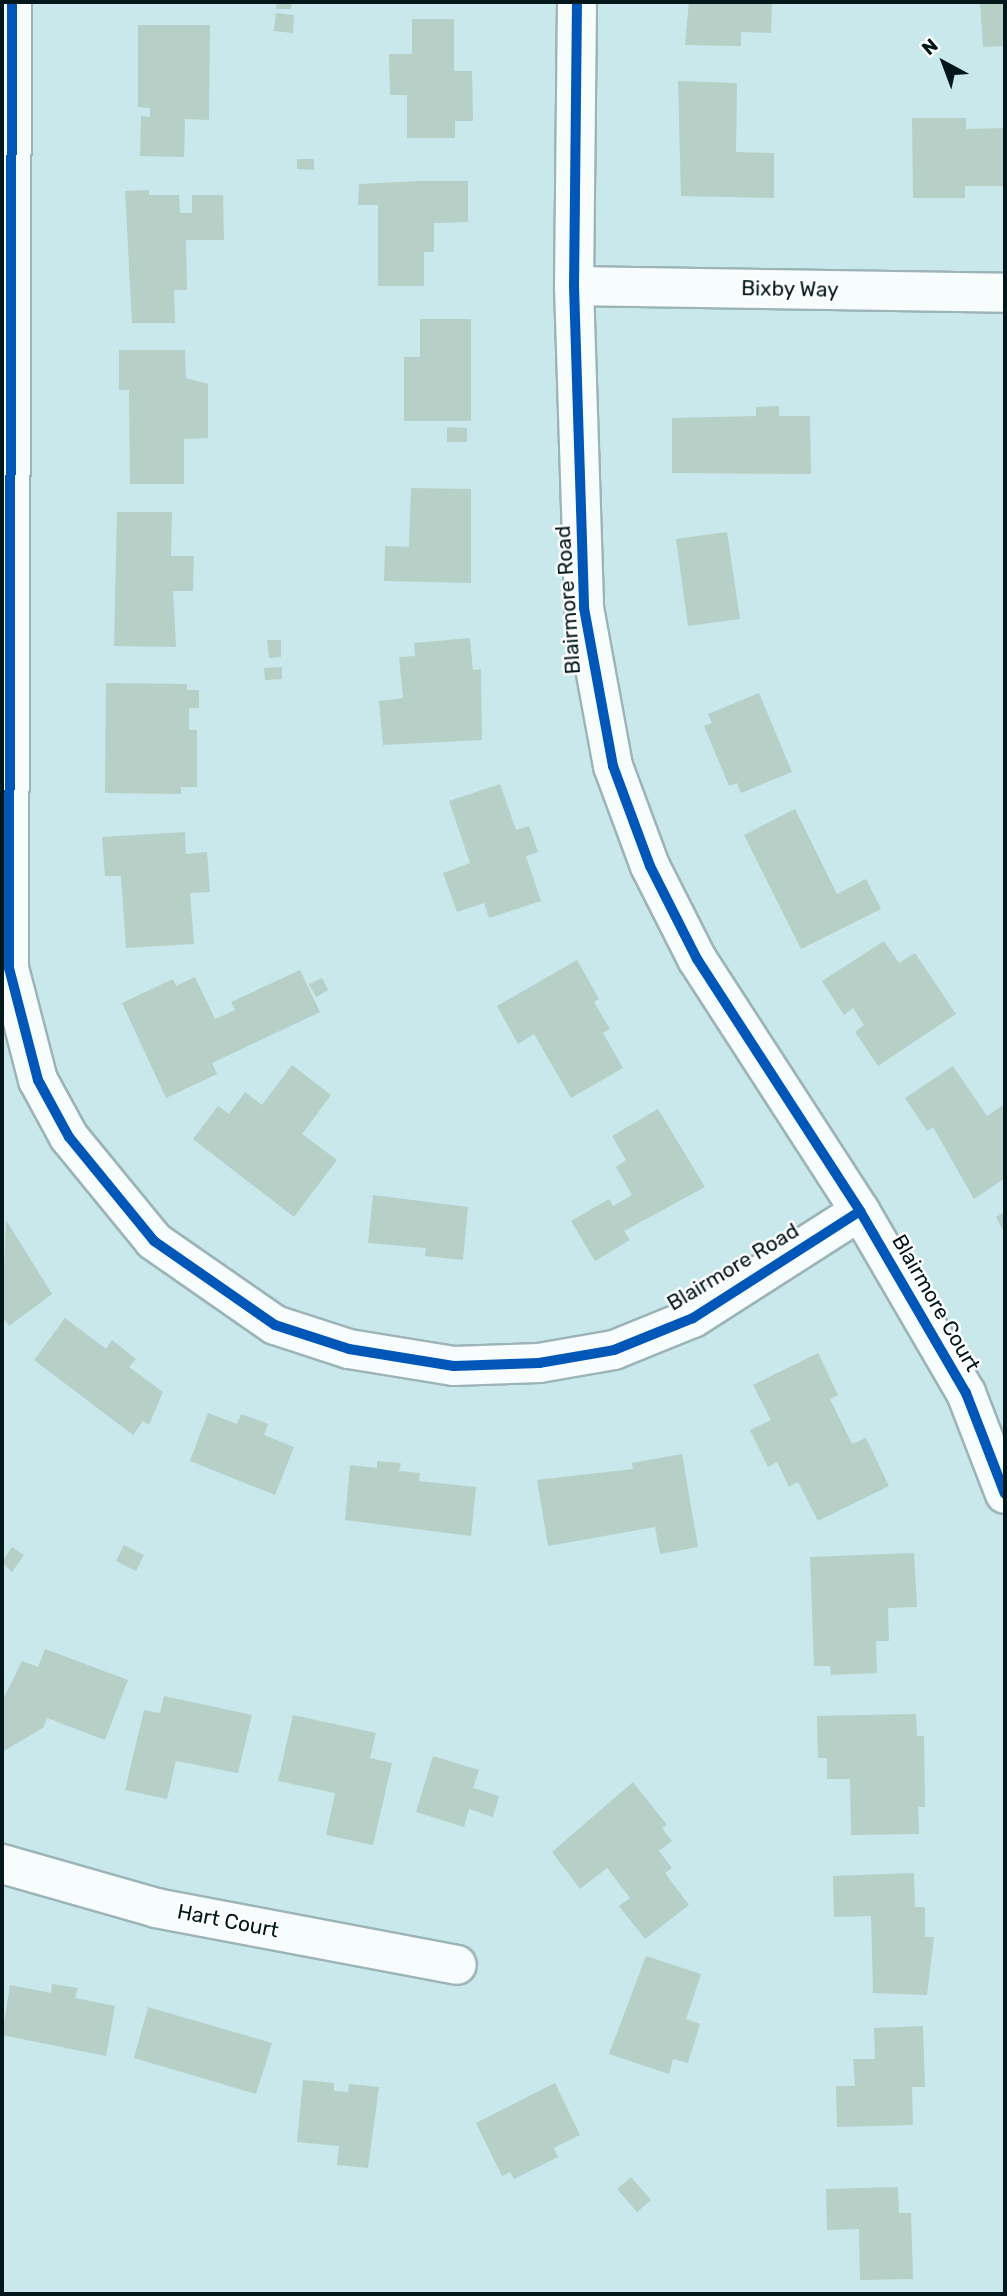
<!DOCTYPE html>
<style>
body{margin:0}
#map{position:relative;width:1007px;height:2296px;overflow:hidden;background:#c9e8ec;font-family:Rubik,sans-serif}
div>[style]{position:absolute}
[style*='--x']{left:calc(var(--x)*1px);top:calc(var(--y)*1px);width:calc(var(--w)*1px);rotate:calc(var(--a)*1deg)}
.building>*{inset:0;background:#b6cfc7}
.roads{filter:drop-shadow(2px 0 #9cb4b8) drop-shadow(-2px 0 #9cb4b8) drop-shadow(0 2px #9cb4b8) drop-shadow(0 -2px #9cb4b8)}
.minor>*{height:38px;margin:-19px;padding:0 19px;transform-origin:19px;border-radius:19px;background:#f7fcfc}
.cycleway>*{height:10px;margin:-5px;padding:0 5px;transform-origin:5px;border-radius:5px;background:#0057b8}
span{translate:-50% -50%;white-space:nowrap;text-align:center;line-height:1.15;-webkit-text-stroke:5px #fff;paint-order:stroke}
.street-label{font-size:21px;color:#02171a}
.frame{position:absolute;inset:0;border:4px solid #02171a;pointer-events:none}
.north{position:absolute;left:909px;top:28px;width:70px;height:70px;-webkit-text-stroke:5px #fff;paint-order:stroke;rotate:319deg;font-size:19px;font-weight:700;line-height:28px;text-align:center;color:#02171a}
.north::after{content:'';display:block;margin:auto;width:24px;height:32px;background:#02171a;clip-path:polygon(50% 0,100% 100%,50% 72%,0 100%)}
</style>
<div id="map">
<div class="building">
<div style="clip-path:polygon(277px 2px,292px 2px,291px 9px,276px 9px)"></div>
<div style="clip-path:polygon(689px 2px,772px 2px,771px 33px,741px 32px,741px 46px,685px 45px)"></div>
<div style="clip-path:polygon(980px 2px,1005px 2px,1005px 46px,983px 47px)"></div>
<div style="clip-path:polygon(276px 13px,294px 15px,293px 33px,274px 31px)"></div>
<div style="clip-path:polygon(412px 19px,454px 19px,454px 71px,472px 71px,473px 121px,455px 121px,455px 138px,407px 138px,407px 95px,390px 95px,389px 54px,412px 54px)"></div>
<div style="clip-path:polygon(138px 25px,210px 25px,209px 120px,185px 119px,184px 157px,140px 156px,141px 116px,150px 117px,150px 108px,138px 107px)"></div>
<div style="clip-path:polygon(678px 81px,737px 83px,736px 152px,774px 153px,774px 198px,681px 196px)"></div>
<div style="clip-path:polygon(912px 118px,966px 118px,966px 129px,1005px 128px,1005px 186px,965px 186px,965px 198px,913px 198px)"></div>
<div style="clip-path:polygon(297px 159px,314px 159px,314px 170px,297px 169px)"></div>
<div style="clip-path:polygon(419px 181px,468px 181px,468px 222px,434px 223px,434px 252px,424px 252px,424px 286px,378px 286px,378px 205px,358px 205px,359px 184px)"></div>
<div style="clip-path:polygon(149px 190px,149px 195px,179px 195px,180px 213px,192px 213px,192px 195px,223px 195px,224px 240px,186px 240px,187px 290px,174px 290px,175px 323px,132px 323px,125px 191px)"></div>
<div style="clip-path:polygon(420px 319px,471px 319px,471px 421px,404px 421px,404px 357px,420px 357px)"></div>
<div style="clip-path:polygon(119px 350px,185px 350px,186px 378px,208px 384px,208px 438px,184px 439px,184px 484px,130px 484px,129px 390px,119px 390px)"></div>
<div style="clip-path:polygon(779px 406px,779px 416px,810px 416px,811px 474px,672px 473px,672px 418px,756px 416px,756px 407px)"></div>
<div style="clip-path:polygon(447px 427px,467px 428px,467px 442px,447px 442px)"></div>
<div style="clip-path:polygon(411px 488px,471px 489px,471px 583px,384px 581px,385px 546px,409px 547px)"></div>
<div style="clip-path:polygon(117px 512px,172px 512px,171px 556px,194px 556px,193px 591px,173px 591px,176px 647px,114px 646px)"></div>
<div style="clip-path:polygon(727px 532px,740px 619px,688px 626px,676px 539px)"></div>
<div style="clip-path:polygon(470px 638px,473px 670px,481px 669px,482px 740px,383px 745px,379px 701px,403px 698px,399px 657px,415px 656px,414px 643px)"></div>
<div style="clip-path:polygon(267px 640px,281px 640px,281px 657px,269px 658px)"></div>
<div style="clip-path:polygon(282px 667px,282px 679px,265px 680px,264px 668px)"></div>
<div style="clip-path:polygon(106px 683px,187px 684px,187px 690px,199px 690px,199px 708px,189px 708px,189px 730px,197px 730px,197px 787px,181px 787px,181px 794px,105px 793px)"></div>
<div style="clip-path:polygon(759px 693px,792px 772px,741px 793px,737px 783px,729px 786px,704px 726px,712px 723px,708px 714px)"></div>
<div style="clip-path:polygon(500px 784px,516px 830px,529px 826px,538px 852px,526px 856px,541px 901px,489px 918px,484px 903px,457px 912px,443px 873px,470px 863px,449px 801px)"></div>
<div style="clip-path:polygon(795px 809px,837px 894px,866px 879px,881px 909px,801px 949px,744px 835px)"></div>
<div style="clip-path:polygon(185px 832px,186px 854px,207px 852px,210px 892px,190px 893px,194px 944px,126px 948px,121px 876px,105px 876px,102px 837px)"></div>
<div style="clip-path:polygon(884px 941px,899px 963px,915px 953px,956px 1014px,878px 1066px,855px 1032px,864px 1025px,853px 1008px,844px 1015px,822px 981px)"></div>
<div style="clip-path:polygon(577px 960px,599px 999px,594px 1002px,610px 1029px,603px 1033px,623px 1068px,571px 1098px,534px 1034px,518px 1044px,497px 1006px)"></div>
<div style="clip-path:polygon(300px 970px,320px 1012px,212px 1063px,217px 1074px,166px 1098px,122px 1003px,173px 979px,176px 986px,195px 977px,215px 1019px,235px 1010px,231px 1002px)"></div>
<div style="clip-path:polygon(322px 978px,328px 990px,316px 997px,309px 984px)"></div>
<div style="clip-path:polygon(292px 1065px,331px 1095px,302px 1134px,337px 1160px,294px 1217px,193px 1139px,218px 1106px,229px 1114px,245px 1092px,262px 1105px)"></div>
<div style="clip-path:polygon(953px 1066px,987px 1116px,1005px 1104px,1005px 1178px,974px 1199px,933px 1127px,927px 1131px,905px 1098px)"></div>
<div style="clip-path:polygon(658px 1109px,705px 1187px,624px 1231px,630px 1240px,595px 1261px,571px 1221px,609px 1199px,613px 1206px,632px 1195px,616px 1167px,626px 1160px,612px 1136px)"></div>
<div style="clip-path:polygon(373px 1195px,468px 1207px,463px 1260px,425px 1256px,426px 1248px,368px 1243px)"></div>
<div style="clip-path:polygon(1005px 1212px,1005px 1234px,996px 1217px)"></div>
<div style="clip-path:polygon(6px 1220px,52px 1294px,9px 1326px,2px 1316px)"></div>
<div style="clip-path:polygon(65px 1318px,106px 1349px,112px 1340px,136px 1359px,129px 1367px,163px 1392px,149px 1425px,143px 1421px,133px 1435px,34px 1360px)"></div>
<div style="clip-path:polygon(818px 1353px,838px 1395px,830px 1399px,852px 1444px,866px 1438px,889px 1486px,818px 1521px,798px 1482px,789px 1487px,777px 1462px,768px 1467px,750px 1430px,771px 1420px,753px 1385px)"></div>
<div style="clip-path:polygon(208px 1413px,237px 1424px,241px 1414px,268px 1424px,264px 1435px,294px 1447px,275px 1495px,190px 1461px)"></div>
<div style="clip-path:polygon(682px 1454px,698px 1547px,660px 1554px,655px 1527px,548px 1546px,537px 1480px,633px 1469px,632px 1463px)"></div>
<div style="clip-path:polygon(377px 1461px,401px 1463px,399px 1471px,420px 1473px,419px 1481px,476px 1487px,471px 1536px,345px 1520px,350px 1465px,377px 1468px)"></div>
<div style="clip-path:polygon(124px 1545px,144px 1555px,136px 1571px,116px 1561px)"></div>
<div style="clip-path:polygon(12px 1547px,24px 1555px,12px 1572px,2px 1562px)"></div>
<div style="clip-path:polygon(914px 1553px,917px 1607px,888px 1608px,889px 1641px,876px 1641px,877px 1673px,831px 1675px,830px 1666px,814px 1666px,810px 1557px)"></div>
<div style="clip-path:polygon(45px 1649px,128px 1680px,105px 1740px,47px 1718px,43px 1728px,2px 1752px,2px 1702px,22px 1661px,38px 1667px)"></div>
<div style="clip-path:polygon(164px 1696px,252px 1715px,238px 1773px,176px 1761px,167px 1799px,125px 1790px,144px 1710px,160px 1713px)"></div>
<div style="clip-path:polygon(916px 1714px,917px 1736px,924px 1736px,925px 1807px,918px 1807px,919px 1834px,851px 1835px,850px 1779px,827px 1779px,827px 1758px,818px 1758px,817px 1716px)"></div>
<div style="clip-path:polygon(293px 1715px,376px 1733px,370px 1758px,392px 1763px,373px 1845px,326px 1835px,335px 1793px,278px 1781px)"></div>
<div style="clip-path:polygon(433px 1756px,479px 1770px,473px 1788px,499px 1796px,493px 1817px,469px 1809px,464px 1827px,416px 1812px)"></div>
<div style="clip-path:polygon(633px 1782px,667px 1825px,662px 1828px,672px 1841px,659px 1851px,672px 1868px,665px 1873px,689px 1905px,645px 1939px,619px 1906px,630px 1898px,607px 1868px,580px 1889px,552px 1852px)"></div>
<div style="clip-path:polygon(914px 1873px,915px 1907px,925px 1907px,925px 1937px,934px 1937px,927px 1995px,873px 1993px,871px 1916px,834px 1917px,833px 1876px)"></div>
<div style="clip-path:polygon(646px 1956px,701px 1974px,686px 2019px,700px 2024px,688px 2063px,673px 2059px,669px 2074px,609px 2054px)"></div>
<div style="clip-path:polygon(52px 1984px,78px 1988px,75px 1998px,115px 2006px,106px 2056px,2px 2035px,10px 1985px,51px 1993px)"></div>
<div style="clip-path:polygon(148px 2007px,272px 2043px,256px 2094px,134px 2058px)"></div>
<div style="clip-path:polygon(923px 2026px,925px 2087px,912px 2087px,913px 2125px,837px 2127px,836px 2086px,855px 2086px,853px 2059px,875px 2059px,874px 2028px)"></div>
<div style="clip-path:polygon(303px 2080px,334px 2083px,334px 2091px,348px 2092px,349px 2084px,379px 2087px,368px 2168px,337px 2165px,339px 2146px,297px 2142px)"></div>
<div style="clip-path:polygon(555px 2083px,580px 2135px,554px 2148px,558px 2157px,514px 2179px,510px 2172px,502px 2176px,476px 2123px)"></div>
<div style="clip-path:polygon(631px 2177px,651px 2200px,637px 2212px,617px 2189px)"></div>
<div style="clip-path:polygon(898px 2187px,899px 2213px,911px 2213px,913px 2279px,860px 2280px,859px 2229px,827px 2230px,826px 2189px)"></div>
</div>
<div class="roads">
<div class="minor">
<div style="--x:12;--y:2;--w:966;--a:90.18"></div>
<div style="--x:9;--y:968;--w:116;--a:75.5"></div>
<div style="--x:38;--y:1080;--w:65;--a:61.5"></div>
<div style="--x:69;--y:1137;--w:134;--a:50.7"></div>
<div style="--x:154;--y:1241;--w:147;--a:34.8"></div>
<div style="--x:275;--y:1325;--w:78;--a:18"></div>
<div style="--x:349;--y:1349;--w:106;--a:9.2"></div>
<div style="--x:454;--y:1366;--w:85;--a:-2"></div>
<div style="--x:539;--y:1363;--w:76;--a:-9.8"></div>
<div style="--x:614;--y:1350;--w:85;--a:-22.1"></div>
<div style="--x:693;--y:1318;--w:198;--a:-32.6"></div>
<div style="--x:577;--y:2;--w:284;--a:90.6"></div>
<div style="--x:574;--y:286;--w:322;--a:88.2"></div>
<div style="--x:584;--y:608;--w:161;--a:79.6"></div>
<div style="--x:613;--y:766;--w:107;--a:69.7"></div>
<div style="--x:650;--y:866;--w:104;--a:63.2"></div>
<div style="--x:697;--y:959;--w:300;--a:57.1"></div>
<div style="--x:860;--y:1211;--w:211;--a:59.8"></div>
<div style="--x:966;--y:1393;--w:108;--a:68.9"></div>
<div style="--x:574;--y:286;--w:431;--a:0.9"></div>
<div style="--x:2;--y:1864;--w:160;--a:15.9"></div>
<div style="--x:156;--y:1908;--w:306;--a:10.7"></div>
</div>
</div>
<div class="cycleway">
<div style="--x:12;--y:2;--w:966;--a:90.18"></div>
<div style="--x:9;--y:968;--w:116;--a:75.5"></div>
<div style="--x:38;--y:1080;--w:65;--a:61.5"></div>
<div style="--x:69;--y:1137;--w:134;--a:50.7"></div>
<div style="--x:154;--y:1241;--w:147;--a:34.8"></div>
<div style="--x:275;--y:1325;--w:78;--a:18"></div>
<div style="--x:349;--y:1349;--w:106;--a:9.2"></div>
<div style="--x:454;--y:1366;--w:85;--a:-2"></div>
<div style="--x:539;--y:1363;--w:76;--a:-9.8"></div>
<div style="--x:614;--y:1350;--w:85;--a:-22.1"></div>
<div style="--x:693;--y:1318;--w:198;--a:-32.6"></div>
<div style="--x:577;--y:2;--w:284;--a:90.6"></div>
<div style="--x:574;--y:286;--w:322;--a:88.2"></div>
<div style="--x:584;--y:608;--w:161;--a:79.6"></div>
<div style="--x:613;--y:766;--w:107;--a:69.7"></div>
<div style="--x:650;--y:866;--w:104;--a:63.2"></div>
<div style="--x:697;--y:959;--w:300;--a:57.1"></div>
<div style="--x:860;--y:1211;--w:211;--a:59.8"></div>
<div style="--x:966;--y:1393;--w:108;--a:68.9"></div>
</div>
<div class="street-label">
<span style="left:790px;top:289px;rotate:1deg">Bixby Way</span>
<span style="left:568px;top:600px;rotate:-94deg">Blairmore Road</span>
<span style="left:733px;top:1267px;rotate:-31deg">Blairmore Road</span>
<span style="left:936px;top:1303px;rotate:60deg">Blairmore Court</span>
<span style="left:228px;top:1921px;rotate:11deg">Hart Court</span>
</div>
<div class="frame"></div>
<div class="north">N</div>
</div>
